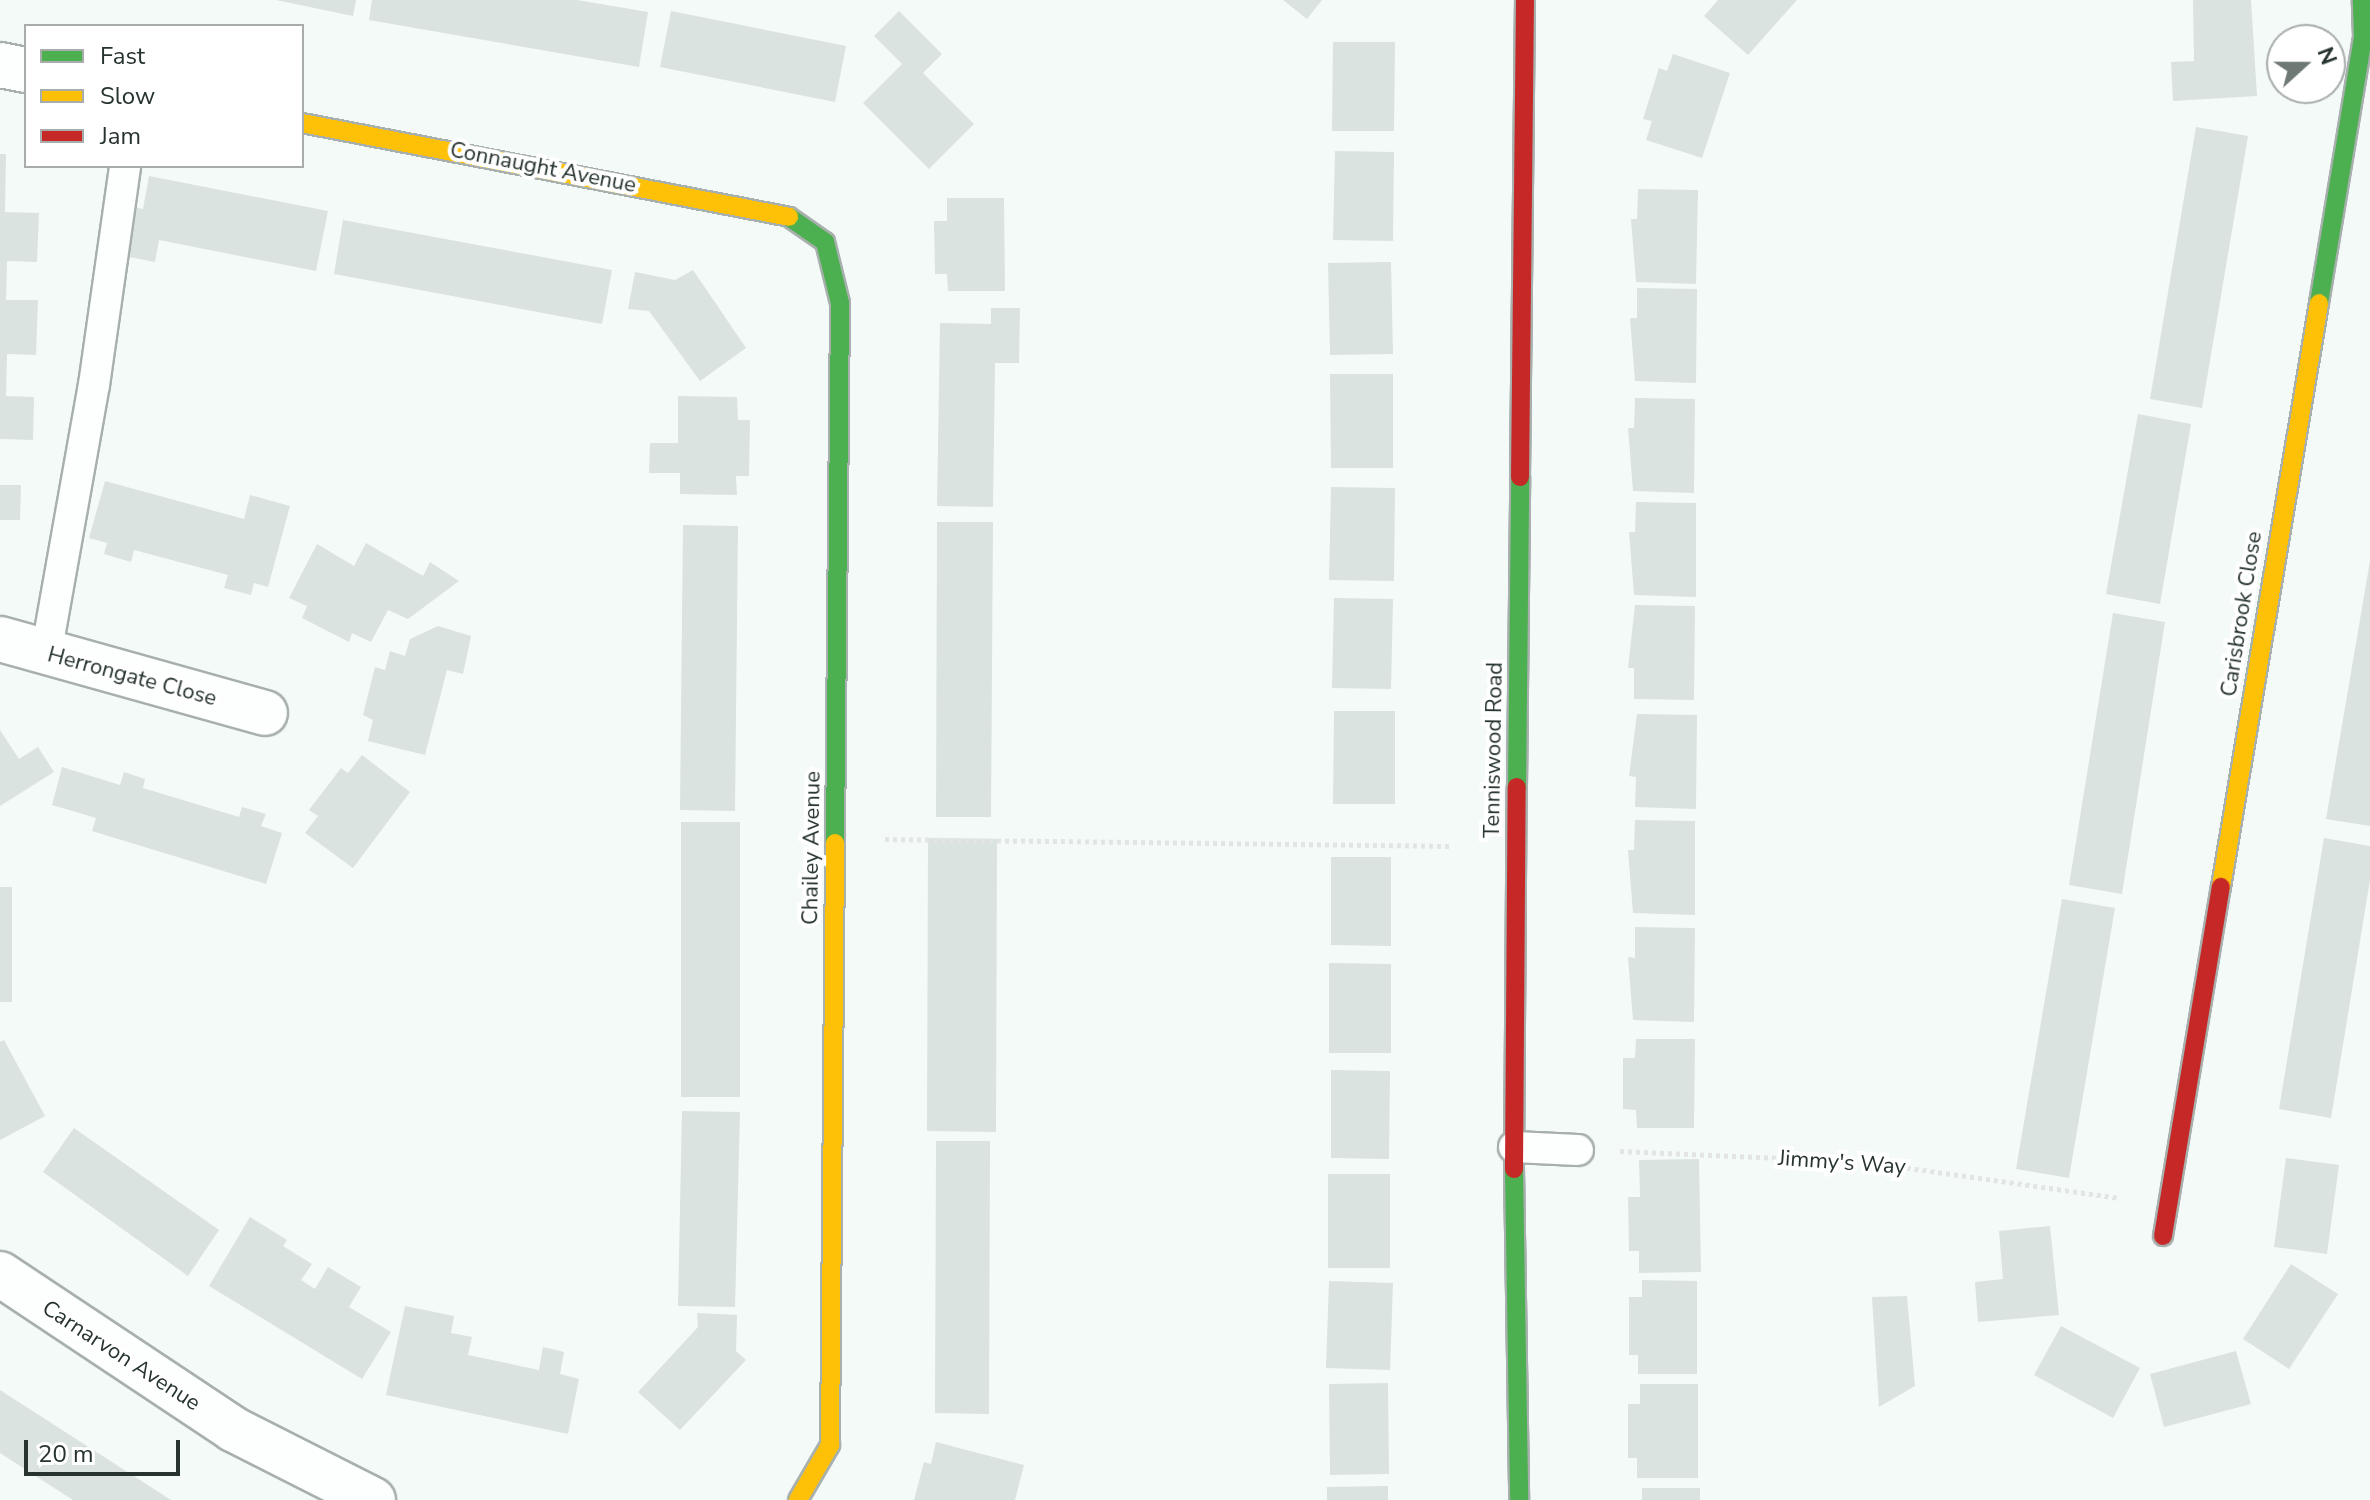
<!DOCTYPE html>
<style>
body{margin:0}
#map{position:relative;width:2370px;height:1500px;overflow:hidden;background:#f4faf8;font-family:"Nunito Sans",sans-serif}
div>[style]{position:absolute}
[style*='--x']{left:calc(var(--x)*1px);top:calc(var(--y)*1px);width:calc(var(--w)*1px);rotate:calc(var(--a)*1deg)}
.building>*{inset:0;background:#dae3e0}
.path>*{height:5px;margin-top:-2.5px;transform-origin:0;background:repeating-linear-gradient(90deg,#e3e5e4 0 4px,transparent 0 8px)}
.roads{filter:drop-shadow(2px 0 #a7b0ad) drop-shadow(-2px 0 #a7b0ad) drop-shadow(0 2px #a7b0ad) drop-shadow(0 -2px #a7b0ad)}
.lane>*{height:30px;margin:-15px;padding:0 15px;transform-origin:15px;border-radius:15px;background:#fdfefe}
.street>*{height:44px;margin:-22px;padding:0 22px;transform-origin:22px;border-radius:22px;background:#fdfefe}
.fast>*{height:18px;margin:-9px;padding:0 9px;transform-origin:9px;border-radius:9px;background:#4caf50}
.slow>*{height:18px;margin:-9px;padding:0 9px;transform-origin:9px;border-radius:9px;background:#ffc107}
.jam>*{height:18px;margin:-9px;padding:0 9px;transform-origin:9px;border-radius:9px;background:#c62828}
span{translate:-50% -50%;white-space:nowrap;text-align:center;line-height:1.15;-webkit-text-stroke:8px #fff;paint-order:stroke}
.street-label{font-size:22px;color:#26332f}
.legend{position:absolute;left:24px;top:24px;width:280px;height:144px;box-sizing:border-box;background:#fff;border:2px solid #a8adac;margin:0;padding:10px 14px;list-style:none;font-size:24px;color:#26332f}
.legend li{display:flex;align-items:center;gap:16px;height:40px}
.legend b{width:40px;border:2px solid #a8adac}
.north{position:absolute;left:2266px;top:24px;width:80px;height:80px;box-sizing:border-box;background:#fff;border:2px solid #a8adac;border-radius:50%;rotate:69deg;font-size:22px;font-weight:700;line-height:32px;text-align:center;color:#26332f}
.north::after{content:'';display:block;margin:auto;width:28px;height:36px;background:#6e7975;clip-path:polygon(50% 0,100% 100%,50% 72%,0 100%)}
.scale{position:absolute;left:24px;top:1440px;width:156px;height:36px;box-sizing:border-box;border:4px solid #26332f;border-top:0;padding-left:10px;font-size:24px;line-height:28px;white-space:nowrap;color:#26332f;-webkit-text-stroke:6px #fff;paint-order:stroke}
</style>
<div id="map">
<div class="building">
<div style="clip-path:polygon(276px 0,356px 0,353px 16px)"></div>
<div style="clip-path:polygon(372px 0,577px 0,648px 12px,639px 67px,369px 20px)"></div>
<div style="clip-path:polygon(1283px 0,1322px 0,1307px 19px)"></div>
<div style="clip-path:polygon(1718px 0,1797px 0,1748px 55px,1704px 16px)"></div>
<div style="clip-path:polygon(2193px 0,2251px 0,2257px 96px,2173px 101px,2171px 62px,2194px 61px)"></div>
<div style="clip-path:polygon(671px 11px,846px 46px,835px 102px,660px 67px)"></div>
<div style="clip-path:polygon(899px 11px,942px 54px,923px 73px,974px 124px,929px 169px,863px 103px,902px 64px,874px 36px)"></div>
<div style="clip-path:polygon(1333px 42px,1395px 42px,1394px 131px,1332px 131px)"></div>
<div style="clip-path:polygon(1673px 54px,1730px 73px,1702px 158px,1646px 140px,1652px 121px,1643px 119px,1659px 68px,1667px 71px)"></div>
<div style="clip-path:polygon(2196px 127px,2248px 136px,2202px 408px,2150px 399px)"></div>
<div style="clip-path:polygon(1335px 151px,1394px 152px,1393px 241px,1333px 240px)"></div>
<div style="clip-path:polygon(0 154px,6px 154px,5px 212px,39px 213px,37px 262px,7px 261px,6px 300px,38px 300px,36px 355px,7px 354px,6px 396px,34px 397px,33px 440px,0 439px)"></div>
<div style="clip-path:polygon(149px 176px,328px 211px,316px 271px,159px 240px,155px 262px,119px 255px,128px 206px,143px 209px)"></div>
<div style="clip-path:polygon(1638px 189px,1698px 190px,1696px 284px,1636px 282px,1631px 219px,1637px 219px)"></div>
<div style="clip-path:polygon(947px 198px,1004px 198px,1005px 291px,948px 291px,947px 274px,935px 274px,934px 221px,947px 221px)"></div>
<div style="clip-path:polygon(343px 220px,612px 270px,602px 324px,334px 274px)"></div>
<div style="clip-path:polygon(1391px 262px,1393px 354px,1330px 355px,1328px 263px)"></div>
<div style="clip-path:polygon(693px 270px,746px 348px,700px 381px,649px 311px,628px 309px,635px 272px,675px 280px)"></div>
<div style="clip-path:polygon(1637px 288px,1697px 289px,1696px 383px,1635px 381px,1630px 318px,1637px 318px)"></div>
<div style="clip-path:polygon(991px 308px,1020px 308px,1019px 363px,995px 363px,993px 507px,937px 506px,940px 323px,991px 324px)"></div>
<div style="clip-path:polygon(1330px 374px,1393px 374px,1393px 468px,1331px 468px)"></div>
<div style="clip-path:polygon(678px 396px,737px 397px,738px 420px,750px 420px,749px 476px,736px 476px,737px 495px,680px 494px,680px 473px,649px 473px,650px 443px,678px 443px)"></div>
<div style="clip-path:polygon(1635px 398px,1695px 399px,1694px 493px,1633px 491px,1628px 428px,1634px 428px)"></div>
<div style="clip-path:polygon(2138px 414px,2191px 424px,2160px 604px,2106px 594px)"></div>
<div style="clip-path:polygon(105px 481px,244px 519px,250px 495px,290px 506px,268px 587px,254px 583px,251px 595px,224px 588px,228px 575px,134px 550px,131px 562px,104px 554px,107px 543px,89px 538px)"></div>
<div style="clip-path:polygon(0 485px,21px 485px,20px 520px,0 520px)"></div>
<div style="clip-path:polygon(1331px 487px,1395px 488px,1394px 581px,1329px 580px)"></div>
<div style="clip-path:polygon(1636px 502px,1696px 503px,1696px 597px,1634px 595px,1629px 532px,1635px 532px)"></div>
<div style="clip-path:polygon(937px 522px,993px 522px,991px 817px,936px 817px)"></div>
<div style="clip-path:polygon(683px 525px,738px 526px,735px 811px,680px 810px)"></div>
<div style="clip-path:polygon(366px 543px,423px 576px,430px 562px,459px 581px,408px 619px,388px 610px,371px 642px,352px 633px,349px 642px,302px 618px,307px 606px,289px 598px,317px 544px,354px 566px)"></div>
<div style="clip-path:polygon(2370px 561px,2370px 826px,2326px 819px)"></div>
<div style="clip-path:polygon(1334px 598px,1393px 599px,1391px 689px,1332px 688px)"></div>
<div style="clip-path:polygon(1635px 605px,1695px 606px,1694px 700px,1634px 699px,1634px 668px,1628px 668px)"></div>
<div style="clip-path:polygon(2113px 613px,2165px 622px,2122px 894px,2069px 885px)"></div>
<div style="clip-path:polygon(438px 626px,471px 636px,463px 674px,447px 670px,425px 755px,368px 741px,373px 720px,363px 715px,375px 667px,385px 670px,390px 651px,405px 656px,410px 639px)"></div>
<div style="clip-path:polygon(1334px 711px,1395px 711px,1395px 804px,1333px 804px)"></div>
<div style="clip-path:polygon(1637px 714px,1697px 715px,1696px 809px,1635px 807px,1636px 777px,1629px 776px)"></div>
<div style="clip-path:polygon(0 730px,19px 759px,38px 747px,54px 772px,0 806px)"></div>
<div style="clip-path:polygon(362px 755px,410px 792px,353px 868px,305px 833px,318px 816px,309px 810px,341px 768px,348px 773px)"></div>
<div style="clip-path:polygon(62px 767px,120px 785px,124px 772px,145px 779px,143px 788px,239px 817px,242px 807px,266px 814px,261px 826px,282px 833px,266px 884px,92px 831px,96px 818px,52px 805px)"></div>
<div style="clip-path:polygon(1635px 820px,1695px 821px,1695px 915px,1633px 913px,1628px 850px,1634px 850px)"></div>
<div style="clip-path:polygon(681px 822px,740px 822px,740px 1097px,681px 1097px)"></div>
<div style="clip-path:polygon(928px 838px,997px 839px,996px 1132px,927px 1131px)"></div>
<div style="clip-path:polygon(2324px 838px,2370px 846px,2370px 880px,2331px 1118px,2279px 1109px)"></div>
<div style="clip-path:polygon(1331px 857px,1391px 857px,1391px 946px,1331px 945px)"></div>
<div style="clip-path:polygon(0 887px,12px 887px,12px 1002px,0 1002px)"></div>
<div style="clip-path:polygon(2062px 899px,2115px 908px,2069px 1178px,2016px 1169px)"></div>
<div style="clip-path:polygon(1635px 927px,1695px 928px,1694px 1022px,1633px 1020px,1628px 957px,1635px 958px)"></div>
<div style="clip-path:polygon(1329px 963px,1391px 964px,1391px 1053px,1329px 1053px)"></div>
<div style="clip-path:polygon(1636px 1039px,1695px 1039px,1694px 1128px,1637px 1128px,1636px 1110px,1623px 1109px,1623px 1058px,1635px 1058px)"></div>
<div style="clip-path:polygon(4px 1040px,45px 1116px,0 1140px,0 1042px)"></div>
<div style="clip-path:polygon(1331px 1070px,1390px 1071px,1389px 1159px,1331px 1158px)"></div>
<div style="clip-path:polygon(682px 1111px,740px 1112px,735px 1307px,678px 1306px)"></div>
<div style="clip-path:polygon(74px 1128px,219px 1230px,188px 1276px,43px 1172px)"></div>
<div style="clip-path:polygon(936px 1141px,990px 1141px,989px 1414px,935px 1413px)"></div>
<div style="clip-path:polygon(2286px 1158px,2339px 1165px,2327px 1254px,2274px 1247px)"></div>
<div style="clip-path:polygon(1699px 1159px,1701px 1272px,1639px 1273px,1639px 1251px,1629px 1251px,1628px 1197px,1640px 1197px,1639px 1160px)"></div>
<div style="clip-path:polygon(1328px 1174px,1390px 1174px,1390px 1268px,1328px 1268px)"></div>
<div style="clip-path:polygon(250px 1217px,287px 1240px,283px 1246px,312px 1264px,301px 1280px,315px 1289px,328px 1267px,361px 1287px,349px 1307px,391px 1332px,362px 1379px,209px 1286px)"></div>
<div style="clip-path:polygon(2050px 1226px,2059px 1315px,1978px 1322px,1975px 1282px,2003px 1279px,1999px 1231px)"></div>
<div style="clip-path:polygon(2291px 1264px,2338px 1294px,2289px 1369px,2243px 1339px)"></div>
<div style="clip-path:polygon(1642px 1280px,1697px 1281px,1697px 1374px,1638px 1374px,1638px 1355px,1629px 1355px,1629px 1297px,1642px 1297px)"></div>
<div style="clip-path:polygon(1329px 1281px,1393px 1283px,1390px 1370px,1326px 1368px)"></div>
<div style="clip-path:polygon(1907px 1296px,1915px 1386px,1879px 1407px,1872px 1297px)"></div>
<div style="clip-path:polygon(405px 1306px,454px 1316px,451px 1333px,472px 1337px,468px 1355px,539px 1370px,543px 1347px,564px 1352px,560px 1374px,579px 1379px,568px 1434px,386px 1395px)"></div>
<div style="clip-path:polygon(697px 1313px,737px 1315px,736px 1351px,746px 1360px,680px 1430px,638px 1392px,698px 1327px)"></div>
<div style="clip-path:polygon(2061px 1326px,2140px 1368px,2113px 1418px,2034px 1375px)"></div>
<div style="clip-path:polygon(2236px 1351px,2251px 1404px,2164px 1427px,2150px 1374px)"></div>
<div style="clip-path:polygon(1388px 1383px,1389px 1474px,1330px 1475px,1329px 1384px)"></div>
<div style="clip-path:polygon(1640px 1384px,1698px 1384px,1698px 1478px,1637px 1478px,1637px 1458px,1628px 1458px,1628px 1404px,1640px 1404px)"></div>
<div style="clip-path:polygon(0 1390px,14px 1399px,171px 1500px,73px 1500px,62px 1493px,0 1453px)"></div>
<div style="clip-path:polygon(936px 1442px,1024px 1465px,1015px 1500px,914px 1500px,924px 1462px,931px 1464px)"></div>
<div style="clip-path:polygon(1388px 1486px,1388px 1500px,1327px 1500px,1327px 1487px)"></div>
<div style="clip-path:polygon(1642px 1488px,1700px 1488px,1700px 1500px,1642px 1500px)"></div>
</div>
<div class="path">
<div style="--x:885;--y:839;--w:568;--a:0.71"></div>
<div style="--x:1620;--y:1151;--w:247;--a:2.5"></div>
<div style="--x:1867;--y:1162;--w:255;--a:8.1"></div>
</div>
<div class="roads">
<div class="lane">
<div style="--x:46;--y:654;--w:273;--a:-79.9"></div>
<div style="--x:94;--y:385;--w:221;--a:-81.9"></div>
<div style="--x:1514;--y:1147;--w:64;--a:2.7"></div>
</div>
<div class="street">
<div style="--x:0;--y:65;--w:26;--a:11"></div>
<div style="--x:0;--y:639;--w:275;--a:15.6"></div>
<div style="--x:0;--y:1274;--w:280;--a:33.6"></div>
<div style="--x:233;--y:1429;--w:157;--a:26.9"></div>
</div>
<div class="fast">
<div style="--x:789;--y:217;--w:44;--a:34.8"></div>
<div style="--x:825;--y:242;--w:63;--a:76.2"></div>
<div style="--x:840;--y:303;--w:540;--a:90.53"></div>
<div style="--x:2319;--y:303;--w:271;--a:-80.6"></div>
<div style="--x:2363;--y:36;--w:36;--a:-92"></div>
<div style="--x:1517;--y:787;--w:310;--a:-89.4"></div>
<div style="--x:1514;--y:1169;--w:331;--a:89.1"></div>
</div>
<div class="slow">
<div style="--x:302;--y:123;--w:496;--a:10.9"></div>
<div style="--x:2221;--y:887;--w:592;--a:-80.47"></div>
<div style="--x:798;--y:1500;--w:64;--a:-59.8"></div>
<div style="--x:830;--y:1445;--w:602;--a:-89.52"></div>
</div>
<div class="jam">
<div style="--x:1520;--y:477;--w:477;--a:-89.4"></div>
<div style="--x:1514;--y:1169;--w:382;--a:-89.6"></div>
<div style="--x:2163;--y:1236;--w:354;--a:-80.6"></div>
</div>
</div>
<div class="street-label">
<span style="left:543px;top:168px;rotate:11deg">Connaught Avenue</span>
<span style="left:2242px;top:614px;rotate:-81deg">Carisbrook Close</span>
<span style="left:132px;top:677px;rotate:15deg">Herrongate Close</span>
<span style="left:1494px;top:750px;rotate:-89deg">Tenniswood Road</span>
<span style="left:812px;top:848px;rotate:-89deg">Chailey Avenue</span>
<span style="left:1842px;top:1163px;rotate:4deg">Jimmy's Way</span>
<span style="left:121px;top:1356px;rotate:33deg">Carnarvon Avenue</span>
</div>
<ul class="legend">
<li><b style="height:10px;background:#4caf50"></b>Fast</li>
<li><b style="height:10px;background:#ffc107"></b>Slow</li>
<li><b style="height:10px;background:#c62828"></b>Jam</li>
</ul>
<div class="north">N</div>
<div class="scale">20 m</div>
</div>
